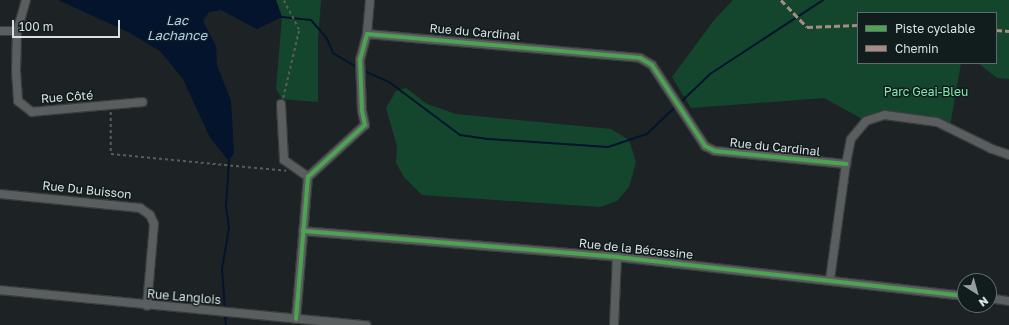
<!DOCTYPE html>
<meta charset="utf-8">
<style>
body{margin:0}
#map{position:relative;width:1009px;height:325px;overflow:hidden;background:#1d2324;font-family:"Golos Text",sans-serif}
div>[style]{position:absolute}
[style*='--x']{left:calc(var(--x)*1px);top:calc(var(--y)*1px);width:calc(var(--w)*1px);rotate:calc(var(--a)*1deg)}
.green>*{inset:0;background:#14462e}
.water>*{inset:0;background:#03142c}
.stream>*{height:2px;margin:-1px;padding:0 1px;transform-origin:1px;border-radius:1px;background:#03142c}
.path>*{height:1.5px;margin-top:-0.75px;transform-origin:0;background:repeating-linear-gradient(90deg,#585c5c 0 3px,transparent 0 6px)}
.roads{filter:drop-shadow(1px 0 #383d3e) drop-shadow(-1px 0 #383d3e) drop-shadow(0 1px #383d3e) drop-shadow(0 -1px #383d3e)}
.minor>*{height:8px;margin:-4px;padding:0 4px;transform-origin:4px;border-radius:4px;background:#5b5e5e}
.quiet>*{height:3px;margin-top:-1.5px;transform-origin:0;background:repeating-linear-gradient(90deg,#a88b81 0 6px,transparent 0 9px)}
.cycleway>*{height:4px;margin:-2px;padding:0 2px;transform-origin:2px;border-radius:2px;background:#4ca352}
span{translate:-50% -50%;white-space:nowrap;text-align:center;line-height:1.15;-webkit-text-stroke:3px #111c1d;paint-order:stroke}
.street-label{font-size:12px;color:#dae1e2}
.park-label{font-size:12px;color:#83e9ae}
.water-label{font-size:13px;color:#aad0fe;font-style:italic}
.legend{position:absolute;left:857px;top:12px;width:140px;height:52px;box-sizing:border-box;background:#111c1d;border:1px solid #616b6c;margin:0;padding:5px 7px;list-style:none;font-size:12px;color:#dae1e2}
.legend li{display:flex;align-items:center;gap:8px;height:20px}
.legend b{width:20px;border:1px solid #616b6c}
.north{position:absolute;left:957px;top:273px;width:40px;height:40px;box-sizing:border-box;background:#111c1d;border:1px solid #616b6c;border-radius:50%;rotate:143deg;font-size:11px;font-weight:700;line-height:16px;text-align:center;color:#dae1e2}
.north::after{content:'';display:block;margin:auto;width:14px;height:18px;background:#989ea0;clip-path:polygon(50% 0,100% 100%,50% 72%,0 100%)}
.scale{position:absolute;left:12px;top:20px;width:108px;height:18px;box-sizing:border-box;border:2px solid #dae1e2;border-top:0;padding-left:5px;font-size:12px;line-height:14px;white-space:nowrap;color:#dae1e2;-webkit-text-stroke:3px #111c1d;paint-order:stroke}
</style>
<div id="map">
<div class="green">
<div style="clip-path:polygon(276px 0,321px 0,318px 39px,318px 102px,282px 99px,276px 89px,282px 17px)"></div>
<div style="clip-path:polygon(733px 0,1009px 0,1009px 79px,997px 78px,978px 63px,996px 63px,996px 13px,858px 13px,858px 63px,961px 63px,950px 126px,885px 115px,866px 121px,824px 98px,691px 108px,672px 77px,715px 19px)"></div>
<div style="clip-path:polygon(406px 88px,427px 104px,456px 114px,611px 129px,629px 140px,636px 162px,629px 187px,617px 201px,600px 207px,422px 195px,404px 177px,396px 163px,397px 146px,386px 108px,396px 91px)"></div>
</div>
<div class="water">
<div style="clip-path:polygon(58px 0,276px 0,282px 17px,257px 29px,221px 10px,209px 12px,203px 21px,216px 46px,217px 65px,231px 101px,234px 153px,229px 161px,210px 138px,183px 79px,160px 51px,128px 32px)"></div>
</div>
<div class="stream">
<div style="--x:282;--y:17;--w:29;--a:6"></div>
<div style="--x:311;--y:20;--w:23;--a:49"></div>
<div style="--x:326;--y:37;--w:17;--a:66"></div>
<div style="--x:333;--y:53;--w:29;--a:31"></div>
<div style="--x:362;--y:70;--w:30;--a:24"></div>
<div style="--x:389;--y:82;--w:89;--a:36.7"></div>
<div style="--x:460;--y:135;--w:28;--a:8"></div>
<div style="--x:488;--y:139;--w:120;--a:3.8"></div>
<div style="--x:608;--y:147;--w:41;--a:-18.4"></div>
<div style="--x:647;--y:134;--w:40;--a:-44"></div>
<div style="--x:680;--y:103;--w:42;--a:-44"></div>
<div style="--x:710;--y:74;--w:135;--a:-33.2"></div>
<div style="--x:225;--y:310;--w:41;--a:-94.2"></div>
<div style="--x:222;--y:269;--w:42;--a:-80.3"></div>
<div style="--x:229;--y:228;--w:22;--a:-98"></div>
<div style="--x:226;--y:206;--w:45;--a:-86.2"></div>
<div style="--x:225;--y:314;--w:11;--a:85"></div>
</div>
<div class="path">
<div style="--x:283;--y:98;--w:70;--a:-76.8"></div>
<div style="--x:299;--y:30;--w:34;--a:-118"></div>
<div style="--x:111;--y:112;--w:42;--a:90"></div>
<div style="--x:111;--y:154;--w:176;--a:5.5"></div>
</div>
<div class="roads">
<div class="minor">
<div style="--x:26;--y:0;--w:32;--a:106"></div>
<div style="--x:17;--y:31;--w:40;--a:91.4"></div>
<div style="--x:16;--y:71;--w:30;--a:86"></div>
<div style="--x:18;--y:101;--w:18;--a:38"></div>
<div style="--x:32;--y:112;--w:111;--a:-5.1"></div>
<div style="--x:0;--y:31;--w:17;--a:0"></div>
<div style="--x:367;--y:34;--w:34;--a:-85"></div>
<div style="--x:281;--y:104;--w:56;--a:86.9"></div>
<div style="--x:284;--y:160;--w:29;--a:35"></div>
<div style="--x:0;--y:194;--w:141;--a:5.7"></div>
<div style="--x:140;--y:208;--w:12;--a:35"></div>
<div style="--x:150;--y:215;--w:10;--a:66"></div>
<div style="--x:154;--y:224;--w:82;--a:94.9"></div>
<div style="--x:303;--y:231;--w:315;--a:4.7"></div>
<div style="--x:617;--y:257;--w:350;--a:6.4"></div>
<div style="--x:830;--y:279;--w:116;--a:-82.1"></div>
<div style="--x:846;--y:164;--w:25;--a:-79"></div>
<div style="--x:851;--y:139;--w:23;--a:-50"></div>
<div style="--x:866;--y:121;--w:20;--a:-18"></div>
<div style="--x:885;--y:115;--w:52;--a:7.7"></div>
<div style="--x:937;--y:122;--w:61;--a:26.1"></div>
<div style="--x:992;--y:149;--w:18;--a:19"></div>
<div style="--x:0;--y:290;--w:368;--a:5.5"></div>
<div style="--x:989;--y:298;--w:20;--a:9"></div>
<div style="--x:296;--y:319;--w:143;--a:-85.2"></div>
<div style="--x:308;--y:177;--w:77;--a:-42.4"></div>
<div style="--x:365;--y:125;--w:14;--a:-102"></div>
<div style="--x:362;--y:111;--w:51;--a:-92.2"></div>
<div style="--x:360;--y:60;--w:27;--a:-75"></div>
<div style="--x:367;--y:34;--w:274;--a:5"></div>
<div style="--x:640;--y:58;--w:14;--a:30"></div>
<div style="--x:652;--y:65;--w:97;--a:56.8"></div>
<div style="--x:705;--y:146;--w:11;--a:27"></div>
<div style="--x:715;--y:151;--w:132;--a:5.7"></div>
<div style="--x:614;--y:325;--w:68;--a:-87.5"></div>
</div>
</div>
<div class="quiet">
<div style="--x:781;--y:0;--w:37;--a:46"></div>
<div style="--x:807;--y:27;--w:51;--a:-2.2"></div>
<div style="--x:996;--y:30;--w:13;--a:4"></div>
</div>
<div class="cycleway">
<div style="--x:303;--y:231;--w:315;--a:4.7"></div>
<div style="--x:617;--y:257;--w:350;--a:6.4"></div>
<div style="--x:296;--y:319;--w:143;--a:-85.2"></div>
<div style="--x:308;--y:177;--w:77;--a:-42.4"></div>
<div style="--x:365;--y:125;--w:14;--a:-102"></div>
<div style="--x:362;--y:111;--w:51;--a:-92.2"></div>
<div style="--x:360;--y:60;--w:27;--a:-75"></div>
<div style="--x:367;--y:34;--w:274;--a:5"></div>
<div style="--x:640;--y:58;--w:14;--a:30"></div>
<div style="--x:652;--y:65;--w:97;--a:56.8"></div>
<div style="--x:705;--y:146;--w:11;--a:27"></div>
<div style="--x:715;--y:151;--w:132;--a:5.7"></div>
</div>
<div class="street-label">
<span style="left:475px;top:32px;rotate:5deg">Rue du Cardinal</span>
<span style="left:67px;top:97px;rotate:-4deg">Rue Côté</span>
<span style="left:775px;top:147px;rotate:6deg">Rue du Cardinal</span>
<span style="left:87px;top:190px;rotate:6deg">Rue Du Buisson</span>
<span style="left:636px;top:249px;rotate:6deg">Rue de la Bécassine</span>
<span style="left:184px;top:297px;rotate:5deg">Rue Langlois</span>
</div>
<div class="park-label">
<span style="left:926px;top:92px">Parc Geai-Bleu</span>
</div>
<div class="water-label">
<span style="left:177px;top:28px">Lac<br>Lachance</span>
</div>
<ul class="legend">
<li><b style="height:5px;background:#4ca352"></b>Piste cyclable</li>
<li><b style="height:5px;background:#a88b81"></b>Chemin</li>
</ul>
<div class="north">N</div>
<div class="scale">100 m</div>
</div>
